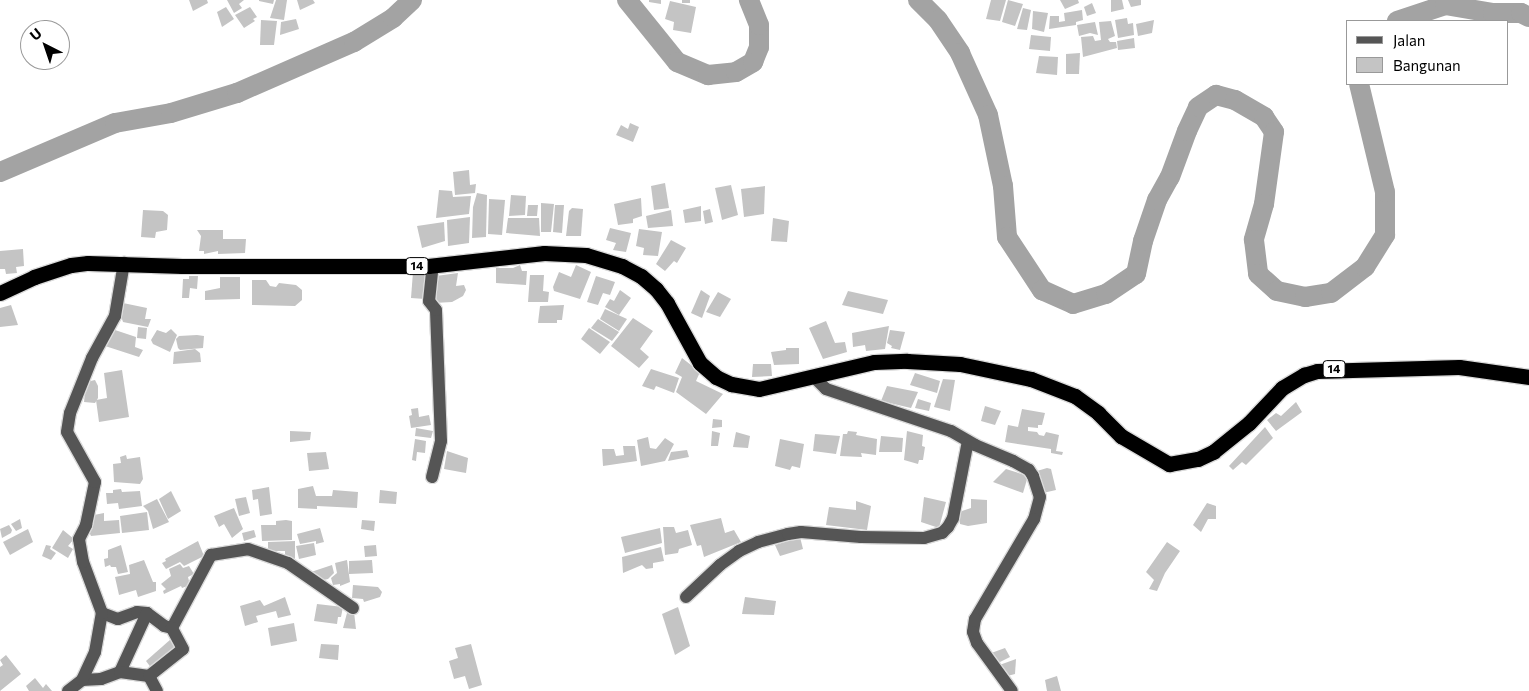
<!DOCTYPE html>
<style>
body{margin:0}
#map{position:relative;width:1529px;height:691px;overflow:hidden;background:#fff;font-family:Commissioner,sans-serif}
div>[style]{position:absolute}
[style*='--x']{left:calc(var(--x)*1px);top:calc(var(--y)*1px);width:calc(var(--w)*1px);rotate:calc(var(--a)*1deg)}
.river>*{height:20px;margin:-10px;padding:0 10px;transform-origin:10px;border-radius:10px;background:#a3a3a3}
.building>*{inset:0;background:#c4c4c4}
.roads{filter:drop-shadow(1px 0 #dbdbdb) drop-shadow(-1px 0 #dbdbdb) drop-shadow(0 1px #dbdbdb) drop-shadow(0 -1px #dbdbdb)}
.minor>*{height:12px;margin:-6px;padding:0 6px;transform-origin:6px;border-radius:6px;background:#555}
.highway>*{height:15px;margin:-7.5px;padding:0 7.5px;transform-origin:7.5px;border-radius:7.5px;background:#000}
span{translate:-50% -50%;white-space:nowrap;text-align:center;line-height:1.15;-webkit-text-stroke:4px #fff;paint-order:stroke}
.shield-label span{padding:1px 4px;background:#fff;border:1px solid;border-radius:4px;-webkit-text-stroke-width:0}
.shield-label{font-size:12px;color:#000;font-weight:700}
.legend{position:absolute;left:1346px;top:20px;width:162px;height:65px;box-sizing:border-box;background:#fff;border:1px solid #999;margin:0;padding:6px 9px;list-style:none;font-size:15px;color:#000}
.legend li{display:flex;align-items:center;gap:10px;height:25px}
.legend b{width:25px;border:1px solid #999}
.north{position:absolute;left:20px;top:20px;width:50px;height:50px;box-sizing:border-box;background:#fff;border:1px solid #999;border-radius:50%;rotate:319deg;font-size:14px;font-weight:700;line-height:20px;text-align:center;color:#000}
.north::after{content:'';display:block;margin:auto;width:18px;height:22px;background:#000;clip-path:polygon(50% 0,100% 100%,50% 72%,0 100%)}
</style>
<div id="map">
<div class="river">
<div style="--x:627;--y:0;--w:80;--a:51.1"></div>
<div style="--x:677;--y:62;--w:34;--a:23"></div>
<div style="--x:708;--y:75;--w:28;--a:-6"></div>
<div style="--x:736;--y:72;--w:20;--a:-30"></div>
<div style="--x:753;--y:62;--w:16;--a:-68"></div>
<div style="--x:759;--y:47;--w:22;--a:-90"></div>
<div style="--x:759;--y:25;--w:27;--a:-112"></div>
<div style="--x:918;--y:0;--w:28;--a:45"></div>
<div style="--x:938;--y:20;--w:40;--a:56"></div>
<div style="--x:960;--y:53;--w:68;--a:65.7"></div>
<div style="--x:988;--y:115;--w:73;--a:78.1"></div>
<div style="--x:1003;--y:186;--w:51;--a:85.5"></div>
<div style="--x:1007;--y:237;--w:64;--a:56.6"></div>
<div style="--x:1042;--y:290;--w:34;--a:24"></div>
<div style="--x:1073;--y:304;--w:34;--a:-17"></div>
<div style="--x:1106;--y:294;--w:36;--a:-34"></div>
<div style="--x:1136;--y:274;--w:34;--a:-78"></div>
<div style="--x:1143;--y:241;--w:43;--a:-71.1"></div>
<div style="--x:1157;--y:200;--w:26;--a:-61"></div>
<div style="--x:1170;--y:177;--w:49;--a:-69.7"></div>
<div style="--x:1187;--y:131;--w:26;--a:-65"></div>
<div style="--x:1198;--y:107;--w:22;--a:-34"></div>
<div style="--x:1216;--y:95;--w:20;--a:15"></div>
<div style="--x:1235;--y:100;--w:34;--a:30"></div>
<div style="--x:1264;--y:117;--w:18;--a:56"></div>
<div style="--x:1274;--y:132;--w:73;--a:97.9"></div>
<div style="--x:1264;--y:204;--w:37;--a:106"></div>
<div style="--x:1254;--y:240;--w:34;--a:83"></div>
<div style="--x:1258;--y:274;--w:25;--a:42"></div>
<div style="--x:1277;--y:291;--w:29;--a:12"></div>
<div style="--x:1305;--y:297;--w:26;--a:-9"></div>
<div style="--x:1331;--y:293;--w:43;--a:-37.4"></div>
<div style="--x:1365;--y:267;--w:38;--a:-58"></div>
<div style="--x:1385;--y:235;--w:43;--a:-90"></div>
<div style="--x:1385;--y:192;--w:111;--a:-103.5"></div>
<div style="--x:1397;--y:21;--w:51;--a:-18.4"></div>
<div style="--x:1445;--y:5;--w:49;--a:9.5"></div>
<div style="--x:1493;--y:13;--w:28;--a:0"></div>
<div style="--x:1521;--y:13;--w:9;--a:27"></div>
<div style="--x:0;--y:172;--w:125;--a:-23.1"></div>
<div style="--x:115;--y:123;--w:57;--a:-10.1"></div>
<div style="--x:171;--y:113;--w:69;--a:-16.9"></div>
<div style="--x:237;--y:93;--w:128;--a:-23.6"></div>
<div style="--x:354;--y:42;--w:46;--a:-31.6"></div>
<div style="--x:393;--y:18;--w:26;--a:-43"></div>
</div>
<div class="building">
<div style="clip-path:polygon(189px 0,207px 0,208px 3px,193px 11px)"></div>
<div style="clip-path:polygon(227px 0,244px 0,239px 4px,242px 8px,234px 13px)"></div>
<div style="clip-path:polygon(259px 0,274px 0,273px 4px,259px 1px)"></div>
<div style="clip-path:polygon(276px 0,287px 0,284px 20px,270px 18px)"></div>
<div style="clip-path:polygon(297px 0,313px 0,315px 3px,300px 10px)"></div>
<div style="clip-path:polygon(649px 0,661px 0,661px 4px,649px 2px)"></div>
<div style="clip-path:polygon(682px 0,690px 0,690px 3px,682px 3px)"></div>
<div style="clip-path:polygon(991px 0,1006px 0,1000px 21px,986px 19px)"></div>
<div style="clip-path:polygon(1008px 0,1023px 4px,1015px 26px,1002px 22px)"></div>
<div style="clip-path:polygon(1060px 0,1078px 0,1079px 3px,1065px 9px)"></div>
<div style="clip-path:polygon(1111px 0,1122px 0,1124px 9px,1111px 12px)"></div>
<div style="clip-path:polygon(1128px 0,1141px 0,1141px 5px,1131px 7px)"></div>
<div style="clip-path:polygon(670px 1px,696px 7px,691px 33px,673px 30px,674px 22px,665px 19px)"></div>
<div style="clip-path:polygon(1092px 3px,1096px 13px,1087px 16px,1084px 7px)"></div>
<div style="clip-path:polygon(226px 7px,234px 19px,222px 27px,217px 12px)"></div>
<div style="clip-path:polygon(250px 7px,257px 17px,253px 19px,255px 21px,244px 28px,235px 15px)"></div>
<div style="clip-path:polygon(1023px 8px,1031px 10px,1027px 30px,1017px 29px)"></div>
<div style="clip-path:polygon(1082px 10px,1083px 20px,1076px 22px,1076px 25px,1049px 29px,1050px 16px,1059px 16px,1059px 22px,1065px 21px,1064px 13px)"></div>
<div style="clip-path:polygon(1033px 11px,1048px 13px,1044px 32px,1032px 29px)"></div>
<div style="clip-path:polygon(1127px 18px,1128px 24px,1133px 23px,1134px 35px,1118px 38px,1115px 20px)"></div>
<div style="clip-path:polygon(296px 19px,299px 29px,280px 35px,281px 22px)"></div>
<div style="clip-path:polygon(261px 20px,277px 21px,274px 45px,260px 45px)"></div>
<div style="clip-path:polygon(1154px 20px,1152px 33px,1138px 36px,1136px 24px)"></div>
<div style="clip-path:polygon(1111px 21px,1115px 36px,1108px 39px,1110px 42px,1116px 42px,1117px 48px,1083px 57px,1081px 37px,1093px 36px,1095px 41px,1101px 40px,1099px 22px)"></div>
<div style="clip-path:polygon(1095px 22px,1098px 35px,1090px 33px,1079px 36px,1077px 25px)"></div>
<div style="clip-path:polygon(1031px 35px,1051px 37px,1050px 51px,1029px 49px)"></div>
<div style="clip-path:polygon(1134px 38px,1135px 48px,1118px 50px,1117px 41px)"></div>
<div style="clip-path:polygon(1080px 53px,1079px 74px,1066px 74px,1066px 54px)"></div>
<div style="clip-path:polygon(1039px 56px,1058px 57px,1057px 75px,1036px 73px)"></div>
<div style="clip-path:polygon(630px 123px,639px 127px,633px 142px,616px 135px,621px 125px,628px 129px)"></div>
<div style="clip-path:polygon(469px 170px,470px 185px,476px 184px,475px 193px,455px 195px,453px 172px)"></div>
<div style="clip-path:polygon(665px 183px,669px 208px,654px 210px,651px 186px)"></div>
<div style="clip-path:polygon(731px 185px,738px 215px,722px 220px,715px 188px)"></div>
<div style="clip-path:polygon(765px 186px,764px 214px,744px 217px,741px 189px)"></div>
<div style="clip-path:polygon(439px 190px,452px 191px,453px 197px,471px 196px,469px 214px,436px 218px)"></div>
<div style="clip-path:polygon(477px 193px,487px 195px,486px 237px,472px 238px,473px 207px)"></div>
<div style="clip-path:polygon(511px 195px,526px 196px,525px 215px,509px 216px)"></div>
<div style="clip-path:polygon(641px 198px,642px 216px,633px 219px,633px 223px,618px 225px,614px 204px)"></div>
<div style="clip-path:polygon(489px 199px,505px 200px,502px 235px,488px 234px)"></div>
<div style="clip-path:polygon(541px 203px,554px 204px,551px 232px,541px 232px)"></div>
<div style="clip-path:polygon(528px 205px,538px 205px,537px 216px,527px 216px)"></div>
<div style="clip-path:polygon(555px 205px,564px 205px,562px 233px,553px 232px)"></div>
<div style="clip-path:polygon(701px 206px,701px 221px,685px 223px,683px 210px)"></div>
<div style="clip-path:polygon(572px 208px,583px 209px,581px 236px,566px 236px,569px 211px)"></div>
<div style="clip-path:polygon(710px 209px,713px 222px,705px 224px,703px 211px)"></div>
<div style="clip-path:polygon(143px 210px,163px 211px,168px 215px,167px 230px,156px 232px,155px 238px,141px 237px)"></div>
<div style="clip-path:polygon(671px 210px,673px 226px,648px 228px,646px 216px)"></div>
<div style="clip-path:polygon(470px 217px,469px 243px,448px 246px,447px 220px)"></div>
<div style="clip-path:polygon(508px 218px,539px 218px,540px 236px,506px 233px)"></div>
<div style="clip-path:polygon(773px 218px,789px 221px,787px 242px,771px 241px)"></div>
<div style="clip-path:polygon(444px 222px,445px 241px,422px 248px,417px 226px)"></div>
<div style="clip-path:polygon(610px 228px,631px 233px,626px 252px,613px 250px,616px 243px,606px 240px)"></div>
<div style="clip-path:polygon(639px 229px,662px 232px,658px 256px,643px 255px,644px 248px,636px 246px)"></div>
<div style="clip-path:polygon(197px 230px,223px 230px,223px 239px,246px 239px,245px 253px,218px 254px,218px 251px,204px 254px,204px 251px,199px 251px,201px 236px)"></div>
<div style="clip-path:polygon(671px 240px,686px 248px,677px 263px,674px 261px,665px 271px,656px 264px)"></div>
<div style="clip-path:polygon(23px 249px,24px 266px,16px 267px,17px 273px,6px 274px,5px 269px,0 269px,0 251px)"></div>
<div style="clip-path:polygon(520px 265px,522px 271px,527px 271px,526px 285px,496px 283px,496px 268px,513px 268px)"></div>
<div style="clip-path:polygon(576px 265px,591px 272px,580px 299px,554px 291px,553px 287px,559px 272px,571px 277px)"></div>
<div style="clip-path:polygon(413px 272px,428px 273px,425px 299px,411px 298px)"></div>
<div style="clip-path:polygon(458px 273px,456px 286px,464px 285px,466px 290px,463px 296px,452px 302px,434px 303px,432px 289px,437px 287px,436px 276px)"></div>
<div style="clip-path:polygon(530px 275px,544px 275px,543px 291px,549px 292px,548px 302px,528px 302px)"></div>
<div style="clip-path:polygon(189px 276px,198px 276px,197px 289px,190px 288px,189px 298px,182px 298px,183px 279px,189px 279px)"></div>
<div style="clip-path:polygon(596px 276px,615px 282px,610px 295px,603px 293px,598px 305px,587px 302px)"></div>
<div style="clip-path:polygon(220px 277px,240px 277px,240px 299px,205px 300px,205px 291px,220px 288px)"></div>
<div style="clip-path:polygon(252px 280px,266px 280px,270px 286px,276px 287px,279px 283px,296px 285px,302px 290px,302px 300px,295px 306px,252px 305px)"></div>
<div style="clip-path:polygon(620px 290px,631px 298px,619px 315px,605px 307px,610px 299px,614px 301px)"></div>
<div style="clip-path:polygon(701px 290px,710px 296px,702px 318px,691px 313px)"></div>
<div style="clip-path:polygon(848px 291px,888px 300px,883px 314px,842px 305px)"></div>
<div style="clip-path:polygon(718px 292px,731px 299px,720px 317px,706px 312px)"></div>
<div style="clip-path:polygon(123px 303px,147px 308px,145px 319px,151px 319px,148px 327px,123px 322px,121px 316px)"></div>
<div style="clip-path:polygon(11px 305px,18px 325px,0 327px,0 308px)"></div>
<div style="clip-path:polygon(564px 305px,562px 320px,557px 320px,557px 323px,538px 323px,540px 306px)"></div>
<div style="clip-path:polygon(605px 309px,627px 319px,619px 331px,600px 319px)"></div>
<div style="clip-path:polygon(633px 318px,653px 331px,640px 349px,649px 357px,639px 368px,611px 346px)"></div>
<div style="clip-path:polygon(598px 319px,619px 332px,612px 341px,591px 328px)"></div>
<div style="clip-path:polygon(826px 321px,835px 343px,845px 342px,847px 352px,823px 359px,809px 328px)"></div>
<div style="clip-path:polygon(889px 326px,885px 349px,866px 351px,865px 345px,853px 347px,852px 333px)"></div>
<div style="clip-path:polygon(138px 327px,147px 328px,146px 339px,137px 338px)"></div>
<div style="clip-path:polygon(589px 328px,610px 342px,600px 354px,581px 339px)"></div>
<div style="clip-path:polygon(112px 329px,136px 337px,135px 347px,143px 350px,139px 357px,102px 345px)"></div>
<div style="clip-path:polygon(171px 329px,177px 335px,170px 352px,153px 344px,151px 340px,157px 330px,166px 333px)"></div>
<div style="clip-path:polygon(890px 330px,905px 332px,900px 350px,891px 348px,892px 346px,887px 343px)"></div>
<div style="clip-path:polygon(197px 335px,204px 336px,203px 348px,180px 350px,178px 348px,176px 339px,179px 336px)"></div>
<div style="clip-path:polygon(786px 348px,799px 348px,799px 364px,774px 365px,771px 352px,786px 350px)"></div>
<div style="clip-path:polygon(195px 349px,200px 353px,201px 362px,173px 364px,174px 352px)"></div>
<div style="clip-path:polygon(682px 358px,700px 372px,696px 381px,723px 394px,706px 414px,676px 392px,682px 377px,675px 373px)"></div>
<div style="clip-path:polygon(753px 364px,771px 364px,772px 376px,752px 377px)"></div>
<div style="clip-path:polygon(651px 369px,679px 378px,674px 393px,656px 386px,654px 390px,642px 386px)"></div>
<div style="clip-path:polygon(122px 370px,129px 417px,99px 422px,96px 400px,107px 398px,104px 373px)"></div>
<div style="clip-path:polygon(915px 373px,940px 381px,937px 393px,910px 385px)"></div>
<div style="clip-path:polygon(943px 379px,955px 380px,950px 411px,934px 407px)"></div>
<div style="clip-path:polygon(95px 380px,98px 386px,98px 398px,95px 403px,84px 402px,86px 382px)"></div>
<div style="clip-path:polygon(887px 386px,918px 392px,911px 408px,881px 401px)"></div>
<div style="clip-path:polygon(918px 399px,931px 403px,929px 411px,915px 408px)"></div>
<div style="clip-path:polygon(1296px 402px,1302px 412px,1276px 431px,1267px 420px,1276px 413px,1281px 416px)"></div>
<div style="clip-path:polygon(985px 406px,1001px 411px,995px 425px,981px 421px)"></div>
<div style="clip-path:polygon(418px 408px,419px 417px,429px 415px,431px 425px,411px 428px,409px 416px,412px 415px,411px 409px)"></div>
<div style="clip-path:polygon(1022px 409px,1045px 413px,1042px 425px,1038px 425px,1038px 428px,1028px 427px,1028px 431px,1037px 432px,1039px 435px,1044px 436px,1046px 432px,1059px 435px,1056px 451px,1063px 452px,1062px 455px,1051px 453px,1051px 449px,1005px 442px,1008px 425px,1018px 427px)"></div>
<div style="clip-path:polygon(713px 419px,722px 420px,722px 427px,712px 428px)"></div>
<div style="clip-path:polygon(1265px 427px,1273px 438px,1246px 465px,1242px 462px,1233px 470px,1229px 466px)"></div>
<div style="clip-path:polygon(416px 428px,433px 431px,431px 438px,415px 436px)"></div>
<div style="clip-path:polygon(290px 431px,311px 432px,310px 440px,290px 442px)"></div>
<div style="clip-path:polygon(712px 431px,720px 433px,718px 446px,711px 446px)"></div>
<div style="clip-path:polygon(848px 431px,857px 432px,856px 435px,877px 439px,876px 455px,861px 453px,862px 457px,840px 456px,843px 434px,847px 434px)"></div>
<div style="clip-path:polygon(907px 431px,923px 435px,922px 446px,925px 447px,923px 460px,919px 460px,918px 464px,904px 460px)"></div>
<div style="clip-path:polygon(736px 432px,750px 436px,748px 448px,733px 447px)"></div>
<div style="clip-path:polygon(815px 434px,840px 436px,836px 454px,813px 451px)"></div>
<div style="clip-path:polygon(881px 436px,903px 438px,902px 452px,879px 452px)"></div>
<div style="clip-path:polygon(648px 437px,650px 448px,656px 449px,665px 438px,674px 444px,665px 461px,641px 466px,637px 440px)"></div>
<div style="clip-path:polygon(415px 439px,426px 441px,425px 453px,417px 452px,416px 461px,412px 460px)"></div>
<div style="clip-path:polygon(780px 439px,804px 444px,800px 468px,792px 466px,790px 470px,775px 466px)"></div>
<div style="clip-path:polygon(623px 446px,635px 446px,637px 461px,603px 466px,602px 449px,614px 449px,616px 456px,624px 455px)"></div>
<div style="clip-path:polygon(687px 450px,689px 457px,668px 461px,671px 452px)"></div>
<div style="clip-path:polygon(447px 451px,468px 458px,466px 473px,444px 469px)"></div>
<div style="clip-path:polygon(326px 452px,329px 469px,309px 471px,307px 453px)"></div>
<div style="clip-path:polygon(126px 455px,127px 459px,140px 457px,143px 479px,140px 484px,114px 482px,113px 464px,121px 463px,120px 457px)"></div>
<div style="clip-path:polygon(1047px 468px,1051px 469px,1056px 490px,1043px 493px,1037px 471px)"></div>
<div style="clip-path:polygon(1006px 469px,1028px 476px,1023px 493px,993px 482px)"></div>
<div style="clip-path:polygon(313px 486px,316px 496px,332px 496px,333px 490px,358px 492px,357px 508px,317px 506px,317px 509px,298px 508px,298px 489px)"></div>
<div style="clip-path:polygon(269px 487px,272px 514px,260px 516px,258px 499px,253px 500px,252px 490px)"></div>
<div style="clip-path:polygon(121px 489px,122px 492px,140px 491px,142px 506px,119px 509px,118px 503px,107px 504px,106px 493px,113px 493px,113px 490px)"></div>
<div style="clip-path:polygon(380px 490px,397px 492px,396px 504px,379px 503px)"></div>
<div style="clip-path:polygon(171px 491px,181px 511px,168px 519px,159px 499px)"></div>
<div style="clip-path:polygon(246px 497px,250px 513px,239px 516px,235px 499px)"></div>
<div style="clip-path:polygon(924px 497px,946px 502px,939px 528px,921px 522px)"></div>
<div style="clip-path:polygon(157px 499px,169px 522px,153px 529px,148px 511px,143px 506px)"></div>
<div style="clip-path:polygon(971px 499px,987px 500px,987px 523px,968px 526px,960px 524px,959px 512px,971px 508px)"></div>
<div style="clip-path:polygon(856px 501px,871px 506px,867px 530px,826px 525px,829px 507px,856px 510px)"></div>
<div style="clip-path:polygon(1207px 503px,1216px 506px,1216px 519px,1208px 519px,1201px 532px,1193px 525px)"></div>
<div style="clip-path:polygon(234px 508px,243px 529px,232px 538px,224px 524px,219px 527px,214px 516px)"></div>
<div style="clip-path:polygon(147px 512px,149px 530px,122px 533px,120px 516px)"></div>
<div style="clip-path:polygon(104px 513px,104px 521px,119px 520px,120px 533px,91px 536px,90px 534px,87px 534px,89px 516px)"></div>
<div style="clip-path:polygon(721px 518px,725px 533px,734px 530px,741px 542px,704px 557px,701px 545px,697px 546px,690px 525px)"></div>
<div style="clip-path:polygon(20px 519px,22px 528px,16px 531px,11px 524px)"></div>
<div style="clip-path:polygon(286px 520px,292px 521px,292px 540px,262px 541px,261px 525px,276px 525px,276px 521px)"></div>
<div style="clip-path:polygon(362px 520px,375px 521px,374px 531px,361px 529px)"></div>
<div style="clip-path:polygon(9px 525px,12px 530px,11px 533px,2px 538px,0 529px)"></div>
<div style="clip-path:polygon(663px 527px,674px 527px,676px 533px,688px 530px,692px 545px,679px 549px,678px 553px,665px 555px)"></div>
<div style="clip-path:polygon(320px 528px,324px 542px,316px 544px,316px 541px,300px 544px,297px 534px)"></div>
<div style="clip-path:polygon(660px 528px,662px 543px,625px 553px,621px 537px)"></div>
<div style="clip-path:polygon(28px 529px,33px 542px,10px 555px,3px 542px)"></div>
<div style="clip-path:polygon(63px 530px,74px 539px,68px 546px,73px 549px,68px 558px,52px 548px)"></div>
<div style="clip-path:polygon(254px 530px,256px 537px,244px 541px,242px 533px)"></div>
<div style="clip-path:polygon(800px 537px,803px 549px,780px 556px,775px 545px)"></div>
<div style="clip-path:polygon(198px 541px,204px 556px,184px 566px,180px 562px,166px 569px,162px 563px,166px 561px,165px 559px)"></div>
<div style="clip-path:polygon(295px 541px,295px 559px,285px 557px,285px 551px,268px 551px,268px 542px)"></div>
<div style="clip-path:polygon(1167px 542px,1180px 551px,1165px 573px,1157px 591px,1149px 589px,1154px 580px,1146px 572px)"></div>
<div style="clip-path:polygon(314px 543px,316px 555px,299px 559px,296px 546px)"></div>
<div style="clip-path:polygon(46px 545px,51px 546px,50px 549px,56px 553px,51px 560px,42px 556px)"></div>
<div style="clip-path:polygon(121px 545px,128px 572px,118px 574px,116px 567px,111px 567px,110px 565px,105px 567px,104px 559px,108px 558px,108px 550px)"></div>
<div style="clip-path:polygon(376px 545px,377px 556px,365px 557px,364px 546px)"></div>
<div style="clip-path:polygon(661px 547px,664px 561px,653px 563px,653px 568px,646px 569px,642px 565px,623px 573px,622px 557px)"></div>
<div style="clip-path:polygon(144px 560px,153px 582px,156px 582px,156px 591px,138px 597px,136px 590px,119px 595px,115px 577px,130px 574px,129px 565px)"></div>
<div style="clip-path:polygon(347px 560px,350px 582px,340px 586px,340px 584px,333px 585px,331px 578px,337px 573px,335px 563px)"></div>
<div style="clip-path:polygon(372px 560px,373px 573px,349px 574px,349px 561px)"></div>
<div style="clip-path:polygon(180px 564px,183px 568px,189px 566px,194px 574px,188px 577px,190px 585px,182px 588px,181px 586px,164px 594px,163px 591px,166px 589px,161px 584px,171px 576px,169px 569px)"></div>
<div style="clip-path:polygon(332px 565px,334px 573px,328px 579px,315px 582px,311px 572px)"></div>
<div style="clip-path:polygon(353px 585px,378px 587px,382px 592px,380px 597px,364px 602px,363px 599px,352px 598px)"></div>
<div style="clip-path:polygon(285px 597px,291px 615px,278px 618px,276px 611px,256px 616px,258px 622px,245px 626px,240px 606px,260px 600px,264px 606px)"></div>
<div style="clip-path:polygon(745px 597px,776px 601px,774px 615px,742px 614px)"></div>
<div style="clip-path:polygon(317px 604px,343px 607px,341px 617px,338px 617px,337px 624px,314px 621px)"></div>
<div style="clip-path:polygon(678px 607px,690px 646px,675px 655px,662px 614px)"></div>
<div style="clip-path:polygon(354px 612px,356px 629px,343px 628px,347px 613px)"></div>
<div style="clip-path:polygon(294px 623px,297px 641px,271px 646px,268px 628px)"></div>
<div style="clip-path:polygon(171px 639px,178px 646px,152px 669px,146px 661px)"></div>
<div style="clip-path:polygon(321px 644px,339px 645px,338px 660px,319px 658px)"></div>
<div style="clip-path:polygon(471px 644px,482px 685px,469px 689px,465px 676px,454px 679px,449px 661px,458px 658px,455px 648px)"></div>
<div style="clip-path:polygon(1005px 648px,1010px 657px,988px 668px,983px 656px)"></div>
<div style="clip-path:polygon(6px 655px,21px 674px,0 691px,0 667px,3px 665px,0 660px)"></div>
<div style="clip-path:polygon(1016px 659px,1015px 674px,996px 679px,994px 667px)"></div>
<div style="clip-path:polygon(1057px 676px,1061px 691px,1047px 691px,1045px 680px)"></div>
<div style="clip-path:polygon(35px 678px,43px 688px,46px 684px,52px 691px,29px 691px,26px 686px)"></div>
</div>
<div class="roads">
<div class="minor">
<div style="--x:814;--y:377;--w:17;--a:45"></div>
<div style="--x:826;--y:389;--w:132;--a:18.6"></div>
<div style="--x:951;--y:431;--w:28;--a:30"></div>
<div style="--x:975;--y:445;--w:41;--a:22.8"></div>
<div style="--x:1013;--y:461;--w:18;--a:29"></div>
<div style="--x:1029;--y:470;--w:7;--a:56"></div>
<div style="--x:1033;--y:476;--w:22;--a:72"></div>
<div style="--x:1040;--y:497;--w:23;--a:105"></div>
<div style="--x:1034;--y:519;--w:116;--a:120.5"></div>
<div style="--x:975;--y:619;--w:13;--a:99"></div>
<div style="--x:973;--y:632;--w:12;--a:70"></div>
<div style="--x:977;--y:643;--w:59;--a:53.9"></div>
<div style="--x:432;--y:477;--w:37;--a:-76"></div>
<div style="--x:441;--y:441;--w:131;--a:-92.2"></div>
<div style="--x:436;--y:310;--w:11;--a:-128"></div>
<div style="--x:429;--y:301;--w:36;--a:-84"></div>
<div style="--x:686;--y:597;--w:47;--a:-43.3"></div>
<div style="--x:720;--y:565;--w:24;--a:-36"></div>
<div style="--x:739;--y:551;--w:21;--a:-25"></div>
<div style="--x:758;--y:542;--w:31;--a:-15"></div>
<div style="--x:788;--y:534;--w:13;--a:-9"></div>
<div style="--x:801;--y:532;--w:60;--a:4.8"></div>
<div style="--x:861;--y:537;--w:63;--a:0.9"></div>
<div style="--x:924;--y:538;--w:19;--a:-16"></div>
<div style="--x:942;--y:533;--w:8;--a:-45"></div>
<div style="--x:948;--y:527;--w:10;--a:-61"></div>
<div style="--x:953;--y:518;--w:78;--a:-79"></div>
<div style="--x:102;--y:613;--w:17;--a:21"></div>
<div style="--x:118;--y:619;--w:20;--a:-20"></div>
<div style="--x:137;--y:612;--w:10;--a:6"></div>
<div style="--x:147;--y:613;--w:21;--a:37"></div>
<div style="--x:164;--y:626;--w:8;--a:14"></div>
<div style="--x:172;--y:628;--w:83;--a:-61.9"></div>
<div style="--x:211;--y:555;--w:37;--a:-9"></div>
<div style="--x:248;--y:549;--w:42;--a:19.3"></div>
<div style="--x:288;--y:563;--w:79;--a:34.7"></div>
<div style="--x:120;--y:672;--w:65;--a:-65.4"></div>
<div style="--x:149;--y:676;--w:17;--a:62"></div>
<div style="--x:82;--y:680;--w:19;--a:-3"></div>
<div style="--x:101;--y:679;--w:20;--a:-20"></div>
<div style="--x:120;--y:672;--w:29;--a:8"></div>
<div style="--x:149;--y:676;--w:43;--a:-38.5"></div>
<div style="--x:183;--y:649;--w:24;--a:-118"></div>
<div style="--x:68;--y:691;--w:18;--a:-38"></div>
<div style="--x:82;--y:680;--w:31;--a:-65"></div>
<div style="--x:95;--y:652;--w:40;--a:-80"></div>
<div style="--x:102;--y:613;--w:54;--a:-110.4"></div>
<div style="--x:83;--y:562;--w:23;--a:-100"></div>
<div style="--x:79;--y:539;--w:16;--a:-63"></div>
<div style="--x:86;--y:525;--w:44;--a:-78.2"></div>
<div style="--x:95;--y:482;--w:57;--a:-119.2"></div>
<div style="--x:67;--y:432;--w:19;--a:-81"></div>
<div style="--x:70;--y:413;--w:59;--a:-68.2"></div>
<div style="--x:92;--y:358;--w:48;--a:-61.3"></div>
<div style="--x:115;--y:316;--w:54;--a:-80.4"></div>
</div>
<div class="highway">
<div style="--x:0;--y:293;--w:38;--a:-25"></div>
<div style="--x:34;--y:277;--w:39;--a:-18"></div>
<div style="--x:71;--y:265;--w:17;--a:-7"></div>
<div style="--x:88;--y:263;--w:94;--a:1.8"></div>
<div style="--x:182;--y:266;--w:246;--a:0"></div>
<div style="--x:428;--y:266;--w:117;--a:-6.4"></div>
<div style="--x:544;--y:253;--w:42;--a:2.7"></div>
<div style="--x:586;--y:255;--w:38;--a:17"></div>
<div style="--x:622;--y:266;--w:21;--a:28"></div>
<div style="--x:641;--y:276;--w:20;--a:41"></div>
<div style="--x:656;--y:289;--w:18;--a:52"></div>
<div style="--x:667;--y:303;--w:68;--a:61.2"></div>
<div style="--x:700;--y:363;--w:21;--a:41"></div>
<div style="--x:716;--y:377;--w:17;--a:25"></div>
<div style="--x:731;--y:384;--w:28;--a:10"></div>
<div style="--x:759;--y:389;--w:118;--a:-13.2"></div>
<div style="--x:874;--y:362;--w:33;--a:-2"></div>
<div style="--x:907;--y:361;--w:53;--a:3.2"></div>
<div style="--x:960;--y:364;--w:73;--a:11.9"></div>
<div style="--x:1031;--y:379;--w:47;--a:21.1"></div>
<div style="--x:1075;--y:396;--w:29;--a:36"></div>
<div style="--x:1098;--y:413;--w:33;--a:45"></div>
<div style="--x:1121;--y:436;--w:56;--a:30.3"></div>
<div style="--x:1169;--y:464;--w:29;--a:-10"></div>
<div style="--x:1198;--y:459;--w:17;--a:-25"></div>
<div style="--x:1213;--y:452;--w:46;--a:-38.9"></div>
<div style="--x:1249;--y:423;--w:48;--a:-46.7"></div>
<div style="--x:1282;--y:388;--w:26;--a:-31"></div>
<div style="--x:1304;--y:375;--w:14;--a:-17"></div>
<div style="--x:1317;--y:371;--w:142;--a:-1.6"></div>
<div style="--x:1459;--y:367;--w:71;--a:8.1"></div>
</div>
</div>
<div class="shield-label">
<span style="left:417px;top:266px">14</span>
<span style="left:1334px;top:369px">14</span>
</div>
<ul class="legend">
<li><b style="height:6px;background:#555"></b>Jalan</li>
<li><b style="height:14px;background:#c4c4c4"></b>Bangunan</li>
</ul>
<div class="north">U</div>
</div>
